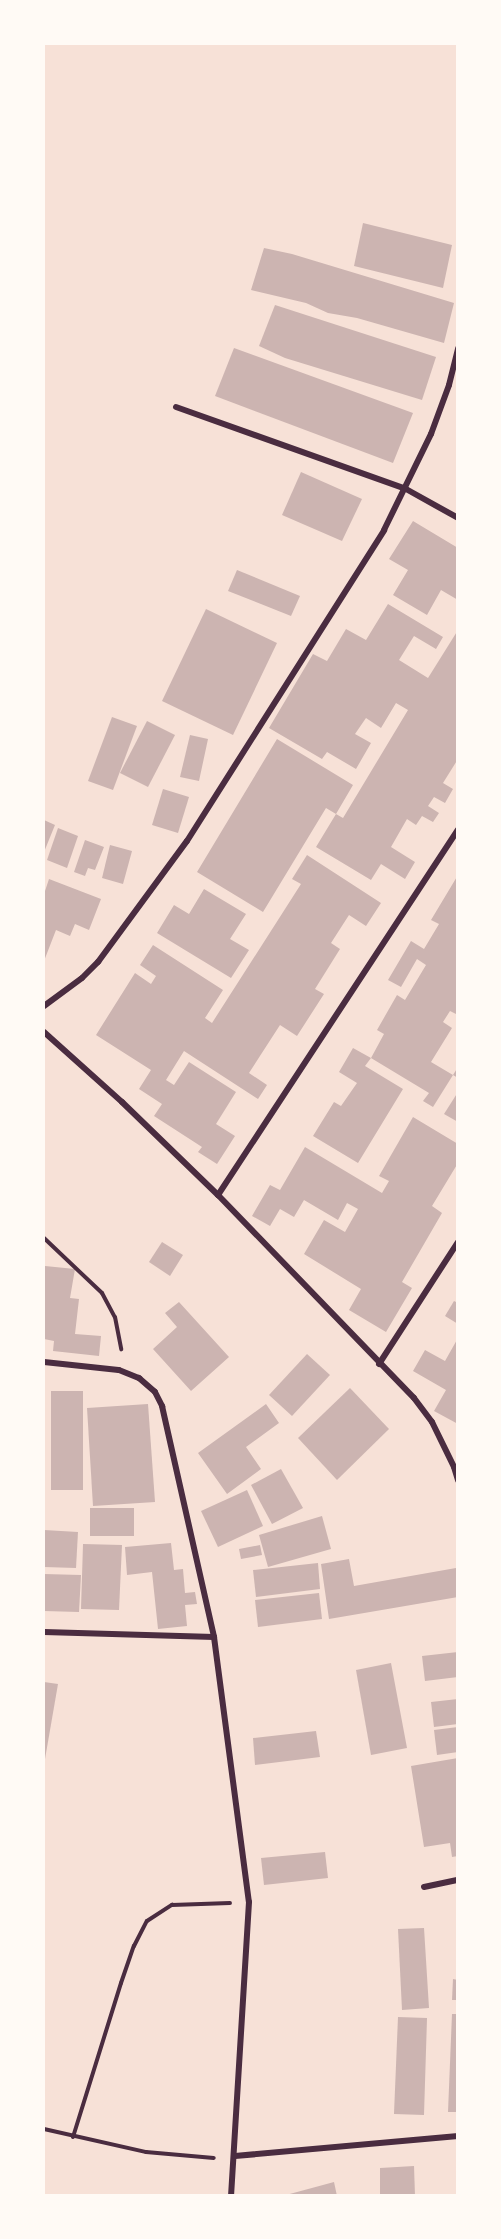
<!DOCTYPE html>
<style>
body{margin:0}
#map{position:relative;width:501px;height:2239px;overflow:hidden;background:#f7e1d7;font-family:"Titillium Web",sans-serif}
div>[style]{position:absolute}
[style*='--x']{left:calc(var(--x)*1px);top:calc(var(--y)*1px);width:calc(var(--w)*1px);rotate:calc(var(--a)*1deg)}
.building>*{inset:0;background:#ccb4b1}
.path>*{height:4px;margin:-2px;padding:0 2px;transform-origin:2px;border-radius:2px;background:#4a2c40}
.minor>*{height:6px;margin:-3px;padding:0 3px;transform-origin:3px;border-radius:3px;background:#4a2c40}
span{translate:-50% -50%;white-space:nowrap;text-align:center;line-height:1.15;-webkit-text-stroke:4.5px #fffaf5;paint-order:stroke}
.frame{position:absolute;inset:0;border:45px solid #fffaf5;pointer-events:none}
</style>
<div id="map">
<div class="building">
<div style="clip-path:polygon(363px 223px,452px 245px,443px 288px,354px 266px)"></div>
<div style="clip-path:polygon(264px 248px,292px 254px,454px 303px,444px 343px,357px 318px,328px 313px,306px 303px,251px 290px)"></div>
<div style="clip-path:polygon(275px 305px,436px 357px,422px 400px,285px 358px,259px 346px)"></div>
<div style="clip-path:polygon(234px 348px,413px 413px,393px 463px,215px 396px)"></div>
<div style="clip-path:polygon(301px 472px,362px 499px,342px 541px,282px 515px)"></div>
<div style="clip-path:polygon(413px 521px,458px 548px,458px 600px,441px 590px,427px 615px,393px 595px,408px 570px,389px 559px)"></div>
<div style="clip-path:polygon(237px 570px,300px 596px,291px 616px,228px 591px)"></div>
<div style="clip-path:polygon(388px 604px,443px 637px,436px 649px,414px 636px,399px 660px,428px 678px,458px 630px,458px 759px,443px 783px,453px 789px,445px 803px,434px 797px,428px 806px,439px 813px,433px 822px,422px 816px,416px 825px,407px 819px,391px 847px,415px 862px,405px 879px,381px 864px,371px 880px,316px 847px,336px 814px,343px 818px,408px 710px,396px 703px,381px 728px,366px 718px,355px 734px,371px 743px,356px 769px,327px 752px,322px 759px,269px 728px,313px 654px,327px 661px,346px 629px,366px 640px)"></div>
<div style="clip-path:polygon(206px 609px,277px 643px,233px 735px,162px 701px)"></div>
<div style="clip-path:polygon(112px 717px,137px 726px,113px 790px,88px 781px)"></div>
<div style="clip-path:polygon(147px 721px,175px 735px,148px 787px,120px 773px)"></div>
<div style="clip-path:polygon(190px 735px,208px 739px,199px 781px,180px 777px)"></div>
<div style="clip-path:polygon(277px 739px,353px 785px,336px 814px,326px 808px,263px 912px,197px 872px)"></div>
<div style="clip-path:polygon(163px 789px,189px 797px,178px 833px,152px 825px)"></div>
<div style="clip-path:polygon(44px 820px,55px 825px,44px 852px)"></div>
<div style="clip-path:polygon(58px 828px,78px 836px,67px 868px,47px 860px)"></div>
<div style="clip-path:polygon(85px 840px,104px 847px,95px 870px,88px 868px,85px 876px,74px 872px)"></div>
<div style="clip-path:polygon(110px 845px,132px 851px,123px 884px,102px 878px)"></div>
<div style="clip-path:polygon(307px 855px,381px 903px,366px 926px,349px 915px,331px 943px,340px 949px,315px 989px,324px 994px,297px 1036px,280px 1025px,249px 1073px,267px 1085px,258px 1099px,184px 1051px,166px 1080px,174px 1085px,189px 1062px,236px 1092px,216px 1124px,235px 1136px,217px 1164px,198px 1152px,202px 1147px,154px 1116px,162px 1104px,139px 1089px,151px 1070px,96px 1035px,135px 973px,151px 984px,156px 976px,140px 965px,153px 945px,223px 990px,205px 1018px,212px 1023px,301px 884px,292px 879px)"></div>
<div style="clip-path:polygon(458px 875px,458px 1015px,450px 1011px,443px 1022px,452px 1028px,431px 1062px,453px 1075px,458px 1067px,458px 1078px,453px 1075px,433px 1107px,423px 1101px,429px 1093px,371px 1058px,384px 1034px,377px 1030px,397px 995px,405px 1000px,426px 965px,417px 959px,401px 987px,388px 980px,411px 941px,424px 949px,439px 924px,431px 920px)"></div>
<div style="clip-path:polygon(49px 879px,101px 899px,89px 930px,75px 924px,70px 936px,56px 930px,44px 961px,44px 894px)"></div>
<div style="clip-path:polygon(204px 889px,246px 914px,230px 939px,249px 950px,231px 978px,157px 933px,174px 905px,189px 914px)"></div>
<div style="clip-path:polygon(353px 1048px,371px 1058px,365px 1066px,403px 1089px,358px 1163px,313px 1136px,334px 1102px,341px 1106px,357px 1083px,339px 1072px)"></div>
<div style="clip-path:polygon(458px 1092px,458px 1122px,444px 1114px)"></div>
<div style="clip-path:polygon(413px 1117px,458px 1144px,458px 1163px,432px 1206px,442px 1213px,402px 1282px,412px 1288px,386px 1332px,349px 1310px,361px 1289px,304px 1254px,324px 1220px,345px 1232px,358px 1209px,347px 1203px,338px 1220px,304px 1200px,294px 1217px,280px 1209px,270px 1226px,252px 1216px,270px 1185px,280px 1190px,305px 1147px,382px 1193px,389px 1181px,379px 1176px)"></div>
<div style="clip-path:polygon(162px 1242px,183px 1255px,170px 1276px,149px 1262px)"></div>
<div style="clip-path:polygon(45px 1266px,75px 1269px,70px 1298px,79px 1299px,75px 1334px,101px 1336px,99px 1356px,53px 1351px,54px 1341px,44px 1339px)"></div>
<div style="clip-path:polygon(454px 1301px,458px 1303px,458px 1324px,445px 1316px)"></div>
<div style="clip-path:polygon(179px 1302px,229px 1357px,191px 1391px,153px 1349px,177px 1327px,165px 1313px)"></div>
<div style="clip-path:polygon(458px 1338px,458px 1424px,434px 1411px,446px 1390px,413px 1371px,425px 1350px,445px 1361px)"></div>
<div style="clip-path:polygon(307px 1354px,330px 1375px,292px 1416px,269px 1395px)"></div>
<div style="clip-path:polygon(350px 1388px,389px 1429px,337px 1480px,298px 1438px)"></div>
<div style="clip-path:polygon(51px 1391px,83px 1391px,83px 1490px,51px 1490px)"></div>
<div style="clip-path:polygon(148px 1404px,155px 1502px,93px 1506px,87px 1408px)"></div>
<div style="clip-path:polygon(266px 1404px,279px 1423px,246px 1447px,261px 1469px,227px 1494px,198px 1453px)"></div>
<div style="clip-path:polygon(281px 1469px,303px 1508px,272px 1524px,251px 1485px)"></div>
<div style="clip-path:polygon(247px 1490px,263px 1526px,218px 1547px,201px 1511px)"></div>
<div style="clip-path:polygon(90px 1508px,134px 1508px,134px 1536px,90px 1536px)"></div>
<div style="clip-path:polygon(322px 1516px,331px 1549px,268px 1567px,259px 1535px)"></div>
<div style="clip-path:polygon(44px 1530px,78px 1532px,76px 1568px,44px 1567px)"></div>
<div style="clip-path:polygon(171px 1543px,174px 1570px,183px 1569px,185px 1593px,195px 1592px,197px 1604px,185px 1605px,187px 1626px,158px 1629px,152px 1572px,127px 1575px,125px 1547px)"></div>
<div style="clip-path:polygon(83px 1544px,122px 1545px,119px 1610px,81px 1609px)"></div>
<div style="clip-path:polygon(260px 1545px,262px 1555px,241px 1559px,239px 1549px)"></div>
<div style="clip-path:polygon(349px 1559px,354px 1586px,456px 1568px,458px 1597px,329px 1619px,321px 1564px)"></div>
<div style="clip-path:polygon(318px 1563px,320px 1589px,256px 1597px,253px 1570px)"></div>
<div style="clip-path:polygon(44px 1574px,81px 1575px,79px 1612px,44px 1611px)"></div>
<div style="clip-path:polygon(319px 1593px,322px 1619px,258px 1627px,255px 1600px)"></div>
<div style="clip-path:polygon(458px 1652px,458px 1677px,425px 1681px,422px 1656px)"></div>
<div style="clip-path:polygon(391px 1663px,407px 1748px,371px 1755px,356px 1670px)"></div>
<div style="clip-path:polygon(44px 1682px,58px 1684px,45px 1759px,44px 1759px)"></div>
<div style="clip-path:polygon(458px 1699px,458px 1724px,434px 1727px,431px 1702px)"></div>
<div style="clip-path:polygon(458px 1727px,458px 1752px,437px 1755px,434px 1730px)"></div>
<div style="clip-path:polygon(316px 1731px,320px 1757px,255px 1765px,253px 1738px)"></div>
<div style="clip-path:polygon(458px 1758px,458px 1856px,452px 1857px,450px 1843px,424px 1847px,411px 1766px)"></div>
<div style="clip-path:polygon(325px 1852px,328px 1878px,264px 1885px,261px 1858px)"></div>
<div style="clip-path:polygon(424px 1928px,429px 2008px,402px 2010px,398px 1929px)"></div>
<div style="clip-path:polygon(453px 1979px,458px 1980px,458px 2000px,452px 2000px)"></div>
<div style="clip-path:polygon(452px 2014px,458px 2014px,458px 2112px,448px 2112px)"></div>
<div style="clip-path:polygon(398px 2017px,427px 2018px,424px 2115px,394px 2114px)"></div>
<div style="clip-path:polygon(414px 2166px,415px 2196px,380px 2196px,380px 2168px)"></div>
<div style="clip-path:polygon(334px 2182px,337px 2196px,286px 2196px,286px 2195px)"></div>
</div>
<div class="path">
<div style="--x:44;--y:1238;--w:80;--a:43.5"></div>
<div style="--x:102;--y:1293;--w:27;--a:62"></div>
<div style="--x:115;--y:1317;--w:33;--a:79"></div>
<div style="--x:44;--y:2129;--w:105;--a:12.7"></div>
<div style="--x:146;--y:2152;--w:68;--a:5"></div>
<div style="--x:73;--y:2137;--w:161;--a:-72.7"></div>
<div style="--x:121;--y:1983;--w:39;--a:-71"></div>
<div style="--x:134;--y:1946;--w:28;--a:-63"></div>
<div style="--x:147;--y:1921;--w:30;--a:-33"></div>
<div style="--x:172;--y:1905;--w:58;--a:-2"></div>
</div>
<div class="minor">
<div style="--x:176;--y:407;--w:244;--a:19.6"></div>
<div style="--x:406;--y:489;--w:60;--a:29.1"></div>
<div style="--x:44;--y:1006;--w:47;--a:-36.4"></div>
<div style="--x:82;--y:978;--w:23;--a:-45"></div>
<div style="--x:98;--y:962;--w:150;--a:-53.7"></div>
<div style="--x:187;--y:841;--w:368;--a:-57.6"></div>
<div style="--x:384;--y:530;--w:107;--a:-63.9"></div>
<div style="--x:431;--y:434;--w:52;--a:-69.8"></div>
<div style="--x:449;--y:385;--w:38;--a:-76"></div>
<div style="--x:44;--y:1032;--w:105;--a:41.9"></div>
<div style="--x:122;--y:1102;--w:134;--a:44.1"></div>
<div style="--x:218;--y:1195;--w:282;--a:46"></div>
<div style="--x:414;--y:1398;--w:30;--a:53"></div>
<div style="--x:432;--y:1422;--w:50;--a:63.9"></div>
<div style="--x:454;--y:1467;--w:14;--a:73"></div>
<div style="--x:218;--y:1195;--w:437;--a:-56.7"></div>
<div style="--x:44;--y:1362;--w:75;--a:6.1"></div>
<div style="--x:119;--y:1370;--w:22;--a:22"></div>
<div style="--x:139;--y:1378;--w:21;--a:41"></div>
<div style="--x:155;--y:1392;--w:16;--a:63"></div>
<div style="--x:162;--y:1406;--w:237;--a:77.3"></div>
<div style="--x:214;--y:1637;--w:267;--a:82.5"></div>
<div style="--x:249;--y:1902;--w:295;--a:93.5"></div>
<div style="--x:379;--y:1364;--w:145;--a:-57.1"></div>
<div style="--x:44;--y:1632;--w:170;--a:1.7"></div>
<div style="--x:424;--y:1887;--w:35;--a:-12"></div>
<div style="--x:235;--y:2156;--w:224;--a:-5.1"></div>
</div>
<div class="frame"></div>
</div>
